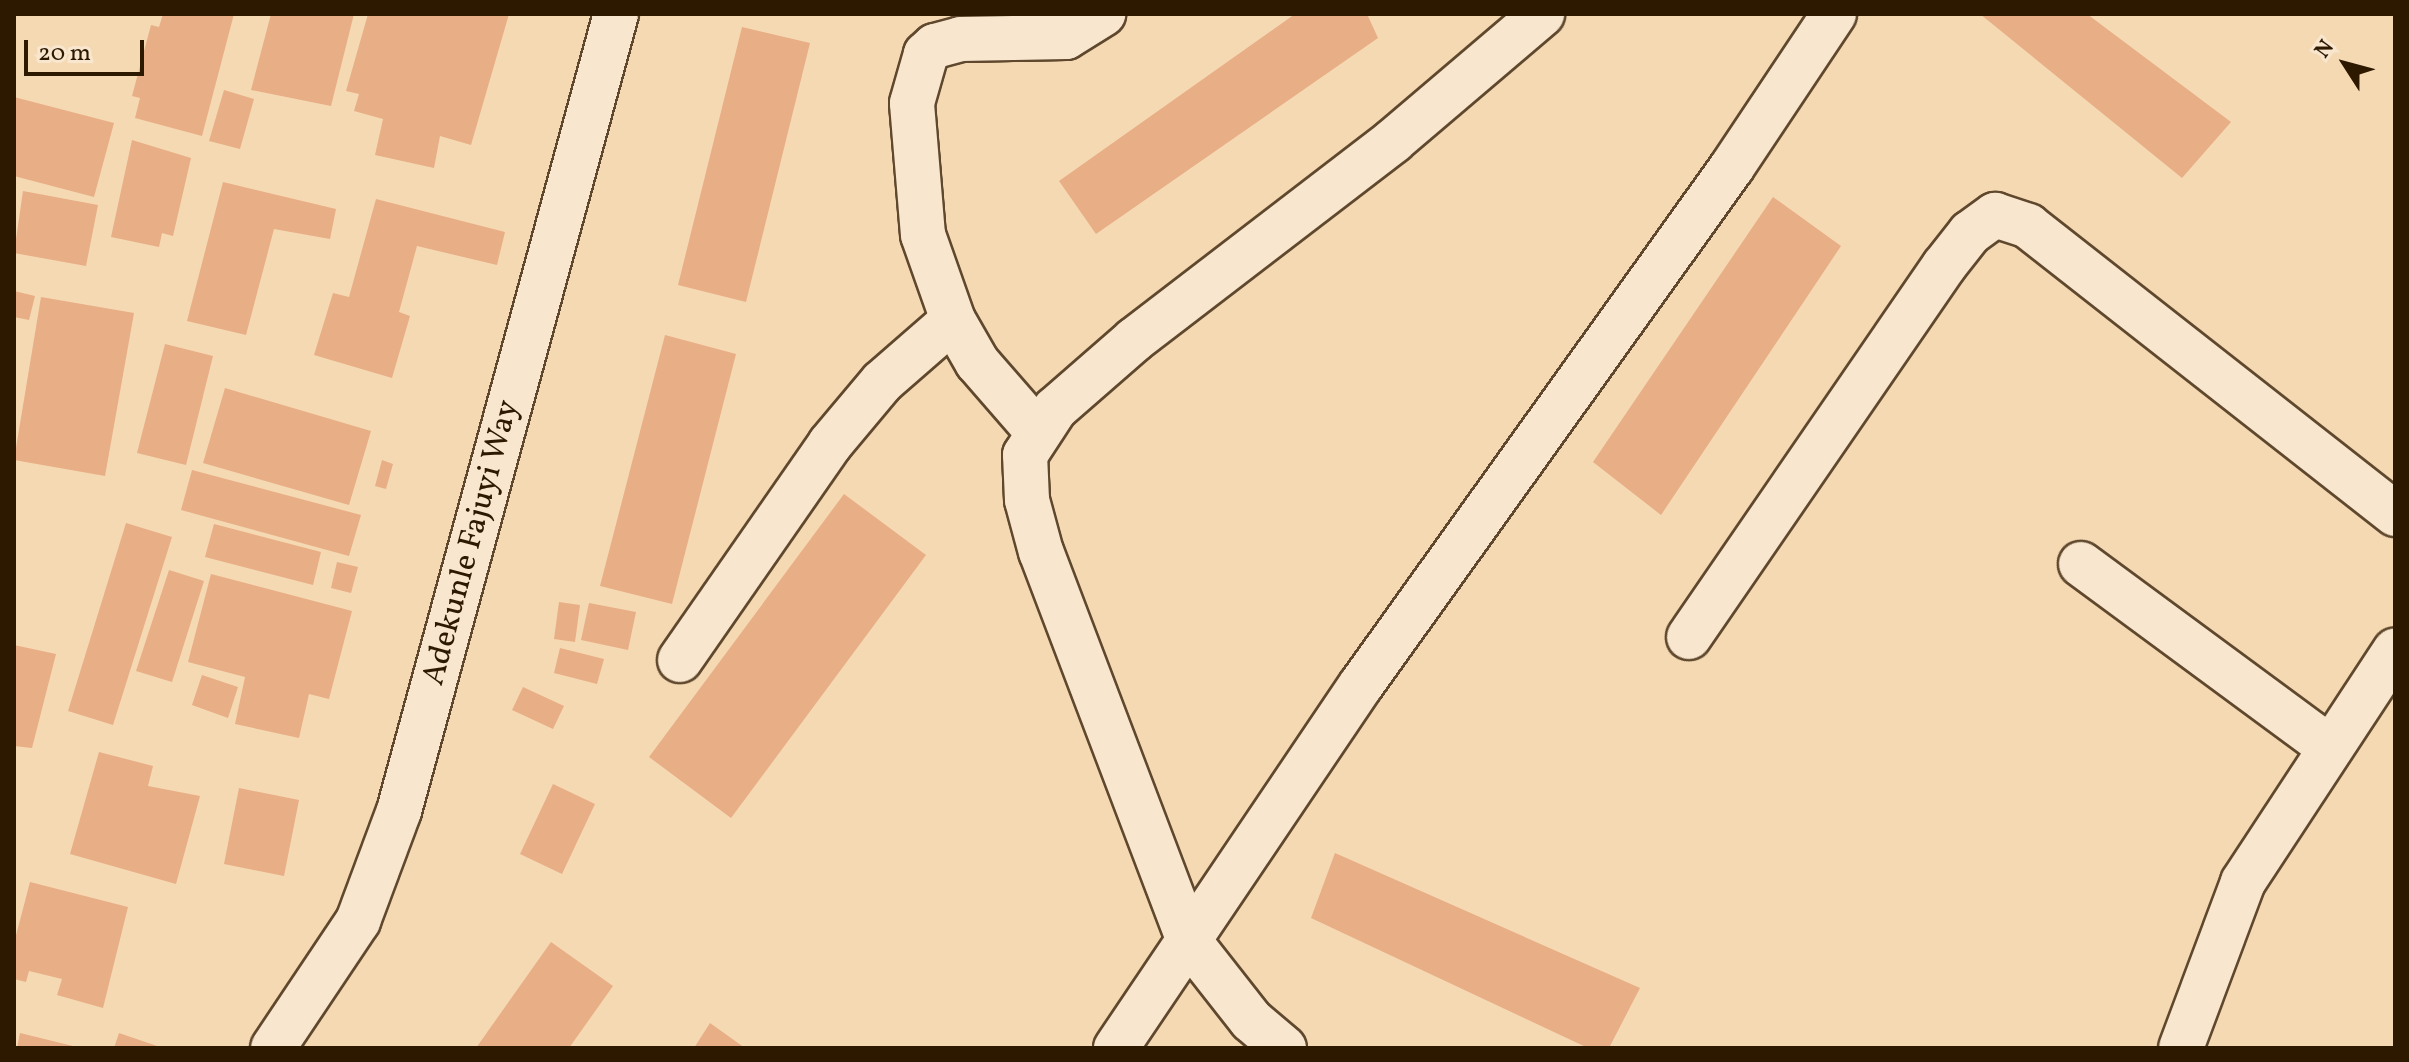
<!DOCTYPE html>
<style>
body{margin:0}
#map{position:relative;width:2409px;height:1062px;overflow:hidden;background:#f5d9b3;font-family:Vollkorn,serif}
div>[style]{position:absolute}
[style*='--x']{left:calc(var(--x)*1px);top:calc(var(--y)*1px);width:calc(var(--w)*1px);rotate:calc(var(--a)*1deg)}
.building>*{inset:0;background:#e8ae86}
.roads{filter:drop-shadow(2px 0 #5f482d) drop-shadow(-2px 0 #5f482d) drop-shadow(0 2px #5f482d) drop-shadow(0 -2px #5f482d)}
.minor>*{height:44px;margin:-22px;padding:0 22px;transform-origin:22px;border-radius:22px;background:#f8e6ce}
span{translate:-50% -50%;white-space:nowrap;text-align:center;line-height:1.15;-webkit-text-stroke:6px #f8e6ce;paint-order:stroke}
.street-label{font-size:32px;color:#2d1800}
.frame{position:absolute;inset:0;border:16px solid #2d1800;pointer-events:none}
.north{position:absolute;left:2305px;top:24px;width:80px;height:80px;-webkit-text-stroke:6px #f8e6ce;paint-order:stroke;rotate:306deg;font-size:22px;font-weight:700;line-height:32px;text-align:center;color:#2d1800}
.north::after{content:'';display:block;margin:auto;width:28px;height:36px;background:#2d1800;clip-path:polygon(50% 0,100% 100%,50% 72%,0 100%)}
.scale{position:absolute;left:24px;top:40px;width:120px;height:36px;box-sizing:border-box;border:4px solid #2d1800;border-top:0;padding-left:10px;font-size:24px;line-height:28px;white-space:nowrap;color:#2d1800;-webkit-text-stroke:6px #f8e6ce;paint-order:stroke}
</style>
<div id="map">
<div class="building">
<div style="clip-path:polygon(163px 14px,234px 14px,202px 136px,135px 118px,140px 98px,132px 96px,151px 25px,159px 27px)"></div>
<div style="clip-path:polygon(271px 14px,354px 14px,331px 106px,251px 90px)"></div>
<div style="clip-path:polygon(368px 14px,509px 14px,471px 145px,440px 136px,434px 168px,375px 155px,383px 119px,354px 111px,359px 94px,346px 91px)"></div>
<div style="clip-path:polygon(1295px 14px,1367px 14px,1378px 38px,1096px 234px,1059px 181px)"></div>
<div style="clip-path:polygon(1980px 14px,2087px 14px,2231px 122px,2182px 178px)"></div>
<div style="clip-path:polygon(742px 27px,810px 43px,746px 302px,678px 285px)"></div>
<div style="clip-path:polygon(224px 90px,254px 99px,240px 149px,209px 141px)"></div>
<div style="clip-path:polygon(14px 97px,114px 123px,94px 197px,14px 176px)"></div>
<div style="clip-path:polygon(132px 140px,191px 158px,173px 236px,162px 233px,159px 247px,111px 237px)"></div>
<div style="clip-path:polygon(223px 182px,336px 209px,330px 239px,274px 229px,246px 335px,187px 321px)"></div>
<div style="clip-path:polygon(23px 191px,98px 205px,86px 266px,14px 253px)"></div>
<div style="clip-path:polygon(1773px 197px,1841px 246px,1661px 515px,1593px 462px)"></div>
<div style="clip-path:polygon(376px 199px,505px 232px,497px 265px,417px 246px,399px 312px,410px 316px,392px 378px,314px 355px,333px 293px,349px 297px)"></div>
<div style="clip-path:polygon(14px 291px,35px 296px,29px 320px,14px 317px)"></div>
<div style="clip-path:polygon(41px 297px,134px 313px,105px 476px,14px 460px)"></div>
<div style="clip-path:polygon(665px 335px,736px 354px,672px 604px,600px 586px)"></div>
<div style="clip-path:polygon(165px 344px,213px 356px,186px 465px,137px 453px)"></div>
<div style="clip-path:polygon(225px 388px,371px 431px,349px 505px,203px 463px)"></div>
<div style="clip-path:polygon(382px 460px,393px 464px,386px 489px,375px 486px)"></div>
<div style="clip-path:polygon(192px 470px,361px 515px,349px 556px,181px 510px)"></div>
<div style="clip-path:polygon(844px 494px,926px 555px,731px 818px,649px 757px)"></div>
<div style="clip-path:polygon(126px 523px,172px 537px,113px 725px,68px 711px)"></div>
<div style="clip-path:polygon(214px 524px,321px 552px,313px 585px,205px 557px)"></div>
<div style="clip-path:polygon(337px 562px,358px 567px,351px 593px,331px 588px)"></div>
<div style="clip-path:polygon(169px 570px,204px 581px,172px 682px,136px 671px)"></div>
<div style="clip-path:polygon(211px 574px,352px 611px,329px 699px,309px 694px,299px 738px,235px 724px,245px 677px,188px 662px)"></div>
<div style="clip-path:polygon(559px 602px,580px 605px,575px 642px,554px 639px)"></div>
<div style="clip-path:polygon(589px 603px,636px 612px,628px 650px,581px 640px)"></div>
<div style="clip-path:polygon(14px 645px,56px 654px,32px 748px,14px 746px)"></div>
<div style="clip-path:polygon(560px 648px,604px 659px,597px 684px,554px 673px)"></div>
<div style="clip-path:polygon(202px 675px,238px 687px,228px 718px,192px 705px)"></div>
<div style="clip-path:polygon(523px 687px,564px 706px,553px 729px,512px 710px)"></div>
<div style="clip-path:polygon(99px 752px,153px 766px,148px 786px,200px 796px,176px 884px,70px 854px)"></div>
<div style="clip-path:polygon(553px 784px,595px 804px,562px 874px,520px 854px)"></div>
<div style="clip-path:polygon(239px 788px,299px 800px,284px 876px,224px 864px)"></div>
<div style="clip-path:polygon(1335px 853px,1640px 988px,1609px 1048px,1588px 1048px,1311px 918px)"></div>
<div style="clip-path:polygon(30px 882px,128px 907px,103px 1008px,57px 995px,62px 979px,29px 971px,26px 982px,14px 979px,14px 943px)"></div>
<div style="clip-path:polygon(551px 942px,613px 986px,569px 1048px,476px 1048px)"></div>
<div style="clip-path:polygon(710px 1023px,745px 1048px,694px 1048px)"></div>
<div style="clip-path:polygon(20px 1033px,77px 1047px,77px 1048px,17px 1048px)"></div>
<div style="clip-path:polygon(119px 1033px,163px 1048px,114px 1048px)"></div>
</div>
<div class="roads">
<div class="minor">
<div style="--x:1037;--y:431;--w:91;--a:-131"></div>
<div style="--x:977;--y:362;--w:48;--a:-119.7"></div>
<div style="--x:953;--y:320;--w:90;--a:-109.4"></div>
<div style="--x:923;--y:235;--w:132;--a:-94.8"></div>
<div style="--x:912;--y:103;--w:51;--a:-74.1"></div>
<div style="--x:926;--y:54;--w:12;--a:-42"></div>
<div style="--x:935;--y:46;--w:27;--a:-15"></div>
<div style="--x:961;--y:39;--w:105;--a:-1.1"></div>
<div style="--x:1066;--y:37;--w:44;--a:-31.9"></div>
<div style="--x:2081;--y:564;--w:307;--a:36.4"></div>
<div style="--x:1689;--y:637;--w:450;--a:-55.5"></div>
<div style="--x:1944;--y:266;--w:42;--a:-51.8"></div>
<div style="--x:1970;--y:233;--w:31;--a:-36"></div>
<div style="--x:1995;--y:215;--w:35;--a:18"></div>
<div style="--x:2028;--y:226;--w:467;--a:38.1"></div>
<div style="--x:680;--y:660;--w:263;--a:-55.2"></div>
<div style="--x:830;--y:444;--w:81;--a:-50"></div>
<div style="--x:882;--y:382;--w:94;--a:-41.1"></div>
<div style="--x:273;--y:1048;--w:153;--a:-56.2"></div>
<div style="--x:358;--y:921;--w:117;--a:-69.6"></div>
<div style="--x:399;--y:811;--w:826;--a:-74.77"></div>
<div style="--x:1116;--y:1048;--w:438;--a:-56"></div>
<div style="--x:1361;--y:685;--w:637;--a:-54.39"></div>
<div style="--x:1732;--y:167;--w:184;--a:-56.3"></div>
<div style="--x:1284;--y:1048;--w:43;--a:-139.7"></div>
<div style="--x:1251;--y:1020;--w:100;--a:-128.1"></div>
<div style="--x:1189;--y:941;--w:416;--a:-110.8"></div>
<div style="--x:1041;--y:552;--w:54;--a:-105.1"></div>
<div style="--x:1027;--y:500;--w:45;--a:-92.5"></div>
<div style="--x:1025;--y:455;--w:55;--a:-56.9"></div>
<div style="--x:1055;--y:409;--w:105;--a:-41.1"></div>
<div style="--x:1134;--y:340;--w:327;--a:-37.5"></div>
<div style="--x:1393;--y:141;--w:196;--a:-40.4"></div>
<div style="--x:2181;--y:1048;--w:177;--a:-69.5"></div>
<div style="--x:2243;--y:882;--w:277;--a:-56.7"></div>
</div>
</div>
<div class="street-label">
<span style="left:472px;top:543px;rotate:-75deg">Adekunle Fajuyi Way</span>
</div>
<div class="frame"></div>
<div class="north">N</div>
<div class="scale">20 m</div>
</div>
